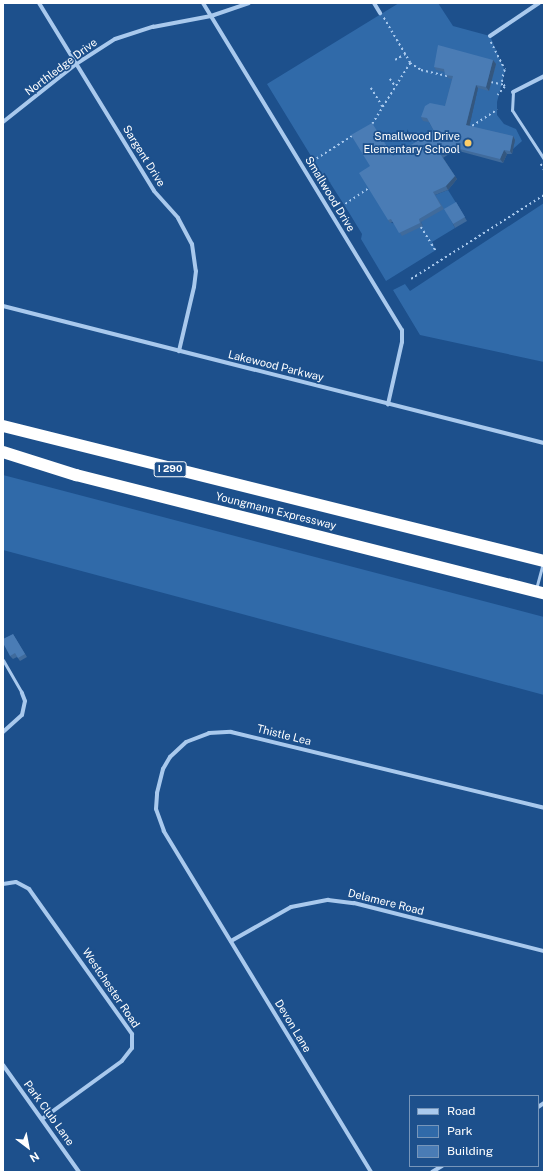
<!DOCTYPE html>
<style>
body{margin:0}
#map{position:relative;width:547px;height:1175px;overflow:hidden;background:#1d508c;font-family:"Public Sans",sans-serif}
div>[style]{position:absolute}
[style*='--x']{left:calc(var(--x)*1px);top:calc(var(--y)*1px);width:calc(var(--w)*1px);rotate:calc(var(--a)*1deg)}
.green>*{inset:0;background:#306aa9}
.path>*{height:1.5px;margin-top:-0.75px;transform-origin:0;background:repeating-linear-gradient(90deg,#a9c9ed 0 2px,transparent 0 5px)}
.lane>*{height:3px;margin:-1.5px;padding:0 1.5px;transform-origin:1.5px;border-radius:1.5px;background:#a9c9ed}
.street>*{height:4px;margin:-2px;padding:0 2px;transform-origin:2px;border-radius:2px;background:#a9c9ed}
.highway>*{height:12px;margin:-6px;padding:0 6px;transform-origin:6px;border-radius:6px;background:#fff}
.wall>*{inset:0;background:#406b9c}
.shaded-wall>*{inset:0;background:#34577f}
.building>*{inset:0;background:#4a7cb5}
.dots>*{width:11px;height:11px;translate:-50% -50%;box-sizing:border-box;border:2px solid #1d508c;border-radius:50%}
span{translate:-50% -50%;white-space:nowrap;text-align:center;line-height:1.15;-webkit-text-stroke:3.5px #1d508c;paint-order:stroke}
.shield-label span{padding:1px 3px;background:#1d508c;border:1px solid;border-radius:3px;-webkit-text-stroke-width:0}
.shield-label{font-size:10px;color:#fff;font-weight:700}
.street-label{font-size:11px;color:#fff}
.poi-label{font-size:11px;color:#fff}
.right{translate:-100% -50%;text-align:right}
.frame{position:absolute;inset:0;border:4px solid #fff;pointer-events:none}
.legend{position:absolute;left:409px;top:1095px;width:130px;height:72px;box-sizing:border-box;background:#1d508c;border:1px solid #7796ba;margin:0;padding:5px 7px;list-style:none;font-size:12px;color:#fff}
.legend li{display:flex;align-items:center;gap:8px;height:20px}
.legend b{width:20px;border:1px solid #7796ba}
.north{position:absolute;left:8px;top:1127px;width:40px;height:40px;-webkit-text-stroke:3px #1d508c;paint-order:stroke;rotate:148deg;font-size:11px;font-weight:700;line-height:16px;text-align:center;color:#fff}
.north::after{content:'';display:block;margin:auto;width:14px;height:18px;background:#fff;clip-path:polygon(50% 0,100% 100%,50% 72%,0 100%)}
</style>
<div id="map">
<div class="green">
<div style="clip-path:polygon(399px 3px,438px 3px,453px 26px,490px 36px,505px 71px,497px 102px,497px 115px,504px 124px,516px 129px,522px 141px,513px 149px,515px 140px,469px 126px,478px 88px,449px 73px,455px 80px,447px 109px,429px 122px,436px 134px,373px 170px,391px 223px,423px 226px,421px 222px,435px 195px,448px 190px,458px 206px,447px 213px,455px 228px,432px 242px,436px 250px,386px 281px,361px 239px,362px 234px,348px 211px,327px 178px,322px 174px,267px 84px)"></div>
<div style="clip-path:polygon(544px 203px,544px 362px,420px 335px,393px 290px,405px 284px,410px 291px)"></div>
<div style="clip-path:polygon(3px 475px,544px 617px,544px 695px,3px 550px)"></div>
</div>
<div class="path">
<div style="--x:491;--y:42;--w:31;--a:63"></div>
<div style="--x:505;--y:70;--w:10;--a:107"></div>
<div style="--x:502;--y:80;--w:8;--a:67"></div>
<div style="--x:505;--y:87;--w:11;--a:131"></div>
<div style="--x:395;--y:60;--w:12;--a:-31"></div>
<div style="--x:410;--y:63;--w:13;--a:32"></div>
<div style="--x:421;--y:70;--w:27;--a:13"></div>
<div style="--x:390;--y:79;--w:9;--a:54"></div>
<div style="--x:491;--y:82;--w:14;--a:12"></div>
<div style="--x:371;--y:88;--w:22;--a:58"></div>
<div style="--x:372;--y:124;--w:72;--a:-58.1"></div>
<div style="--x:410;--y:63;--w:53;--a:-120.4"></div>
<div style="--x:472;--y:126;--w:30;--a:-33"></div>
<div style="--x:308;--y:164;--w:52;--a:-32.5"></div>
<div style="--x:541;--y:164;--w:7;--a:63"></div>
<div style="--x:345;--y:204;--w:29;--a:-34"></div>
<div style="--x:421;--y:227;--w:28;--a:58"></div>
<div style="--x:411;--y:279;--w:157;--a:-32.3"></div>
</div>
<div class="lane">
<div style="--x:513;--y:92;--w:18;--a:93"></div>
<div style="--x:512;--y:110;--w:59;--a:56.9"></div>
<div style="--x:536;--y:589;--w:27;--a:-75"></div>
<div style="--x:3;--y:660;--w:38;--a:60"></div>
</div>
<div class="street">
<div style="--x:39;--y:3;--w:220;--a:58.5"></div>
<div style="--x:154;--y:191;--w:36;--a:48"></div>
<div style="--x:178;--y:218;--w:30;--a:62"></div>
<div style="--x:192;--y:244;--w:27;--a:82"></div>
<div style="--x:196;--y:271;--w:16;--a:97"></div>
<div style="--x:194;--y:287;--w:66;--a:103.2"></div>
<div style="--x:203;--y:3;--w:383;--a:58.7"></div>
<div style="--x:402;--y:330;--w:12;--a:90"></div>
<div style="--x:402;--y:342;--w:64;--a:102.7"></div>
<div style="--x:374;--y:3;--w:12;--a:59"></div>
<div style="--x:490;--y:36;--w:59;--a:-34"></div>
<div style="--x:513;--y:92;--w:35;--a:-27"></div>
<div style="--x:3;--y:122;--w:93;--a:-38.5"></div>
<div style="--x:76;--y:64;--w:46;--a:-32.7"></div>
<div style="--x:115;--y:39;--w:40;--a:-18"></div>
<div style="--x:153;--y:27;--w:59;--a:-10.7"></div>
<div style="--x:211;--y:16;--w:40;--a:-18.9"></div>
<div style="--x:3;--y:306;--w:558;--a:14.21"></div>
<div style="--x:3;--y:732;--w:25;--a:-42"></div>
<div style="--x:22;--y:715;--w:14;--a:-78"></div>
<div style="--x:25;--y:701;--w:9;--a:-111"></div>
<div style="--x:3;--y:884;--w:13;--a:-9"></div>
<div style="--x:16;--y:882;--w:15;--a:28"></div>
<div style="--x:29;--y:889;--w:178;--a:54.6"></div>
<div style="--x:132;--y:1034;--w:14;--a:90"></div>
<div style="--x:132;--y:1048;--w:16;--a:128"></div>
<div style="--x:122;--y:1061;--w:99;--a:144.1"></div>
<div style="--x:231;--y:941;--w:69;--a:-29.5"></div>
<div style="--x:291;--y:907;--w:38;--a:-11"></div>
<div style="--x:328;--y:900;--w:26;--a:7"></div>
<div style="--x:354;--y:903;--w:196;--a:14.2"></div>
<div style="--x:3;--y:1065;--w:131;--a:54.6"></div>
<div style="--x:538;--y:1107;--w:7;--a:-34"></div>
<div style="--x:371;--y:1172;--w:399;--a:-121.3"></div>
<div style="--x:164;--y:831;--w:23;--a:-110"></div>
<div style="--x:156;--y:809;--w:16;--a:-86"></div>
<div style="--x:157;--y:793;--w:25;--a:-76"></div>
<div style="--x:163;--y:769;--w:14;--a:-60"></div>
<div style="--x:170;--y:757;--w:22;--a:-43"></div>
<div style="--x:186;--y:742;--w:25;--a:-21"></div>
<div style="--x:209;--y:733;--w:22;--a:-3"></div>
<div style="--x:231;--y:732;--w:322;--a:13.6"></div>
<div style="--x:432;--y:1172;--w:12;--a:-31"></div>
</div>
<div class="highway">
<div style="--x:3;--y:426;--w:558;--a:14.01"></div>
<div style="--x:3;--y:452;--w:77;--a:17.5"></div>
<div style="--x:76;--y:475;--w:483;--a:14.2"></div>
</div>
<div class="wall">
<div style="clip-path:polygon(493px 60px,496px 64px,489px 91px,478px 88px,469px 126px,513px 136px,515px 140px,512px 154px,507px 154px,503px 163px,455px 150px,443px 158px,457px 179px,448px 190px,435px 195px,444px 209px,421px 222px,423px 226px,402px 236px,393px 222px,390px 223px,388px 220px,370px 166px,393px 156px,434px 131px,429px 122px,423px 121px,421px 117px,445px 106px,452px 79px,448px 78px,445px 72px,436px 70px,434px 67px)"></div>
<div style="clip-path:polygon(456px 202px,467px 221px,455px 228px,453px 224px)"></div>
<div style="clip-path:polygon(13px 634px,27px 657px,20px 661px,17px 657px,13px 659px,10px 656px)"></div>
</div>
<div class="shaded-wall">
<div style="clip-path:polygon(493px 60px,496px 64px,489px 91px,486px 87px)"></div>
<div style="clip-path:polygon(476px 85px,478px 88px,469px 128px,466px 125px)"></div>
<div style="clip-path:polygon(513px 136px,515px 140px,512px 154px,510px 151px)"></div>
<div style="clip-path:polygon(504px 150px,507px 154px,503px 163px,500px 159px)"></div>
<div style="clip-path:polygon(441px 155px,457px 179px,448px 190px,446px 186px)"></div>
</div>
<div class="building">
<div style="clip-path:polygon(438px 45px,493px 60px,486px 87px,476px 85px,466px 125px,513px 136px,510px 151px,504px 150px,500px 159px,452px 147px,441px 155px,455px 176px,446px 186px,433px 192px,441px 206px,419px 219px,420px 223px,399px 233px,391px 219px,388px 220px,359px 173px,370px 166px,351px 135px,372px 123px,393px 156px,434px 131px,427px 118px,421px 117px,425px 106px,430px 103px,445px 106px,453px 76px,445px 75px,444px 69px,434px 67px)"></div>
<div style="clip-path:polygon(456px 202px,465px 217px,453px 224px,444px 209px)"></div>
<div style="clip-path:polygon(13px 634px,25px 654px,18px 658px,15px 653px,10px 656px,3px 643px,3px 639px)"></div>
</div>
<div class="dots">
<div style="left:468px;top:143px;background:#fccd67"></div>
</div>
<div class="shield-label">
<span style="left:170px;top:469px">I 290</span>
</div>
<div class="street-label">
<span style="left:61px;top:67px;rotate:-37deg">Northledge Drive</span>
<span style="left:144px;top:156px;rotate:58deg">Sargent Drive</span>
<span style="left:330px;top:194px;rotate:59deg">Smallwood Drive</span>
<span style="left:276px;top:366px;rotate:14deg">Lakewood Parkway</span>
<span style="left:276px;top:511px;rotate:14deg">Youngmann Expressway</span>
<span style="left:284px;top:735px;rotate:14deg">Thistle Lea</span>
<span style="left:386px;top:902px;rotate:14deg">Delamere Road</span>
<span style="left:111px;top:988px;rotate:56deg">Westchester Road</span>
<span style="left:293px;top:1026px;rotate:59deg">Devon Lane</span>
<span style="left:49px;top:1113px;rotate:54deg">Park Club Lane</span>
</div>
<div class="poi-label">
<span class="right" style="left:460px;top:143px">Smallwood Drive<br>Elementary School</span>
</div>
<div class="frame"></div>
<ul class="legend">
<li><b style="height:5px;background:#a9c9ed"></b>Road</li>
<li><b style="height:11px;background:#306aa9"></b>Park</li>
<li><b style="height:11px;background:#4a7cb5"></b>Building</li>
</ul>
<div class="north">N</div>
</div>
